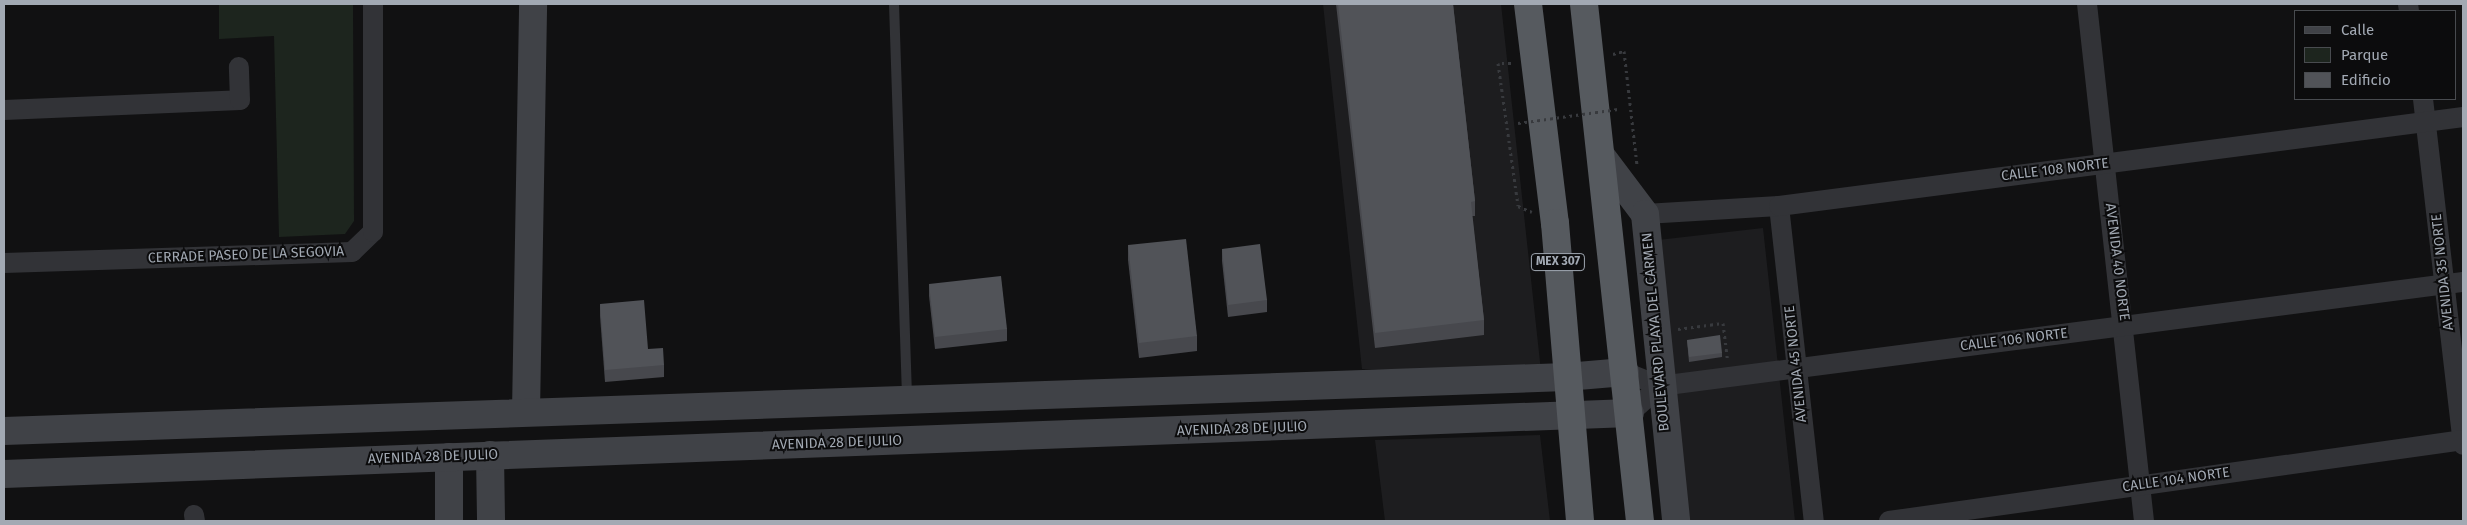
<!DOCTYPE html>
<style>
body{margin:0}
#map{position:relative;width:2467px;height:525px;overflow:hidden;background:#111112;font-family:"Fira Sans",sans-serif}
div>[style]{position:absolute}
[style*='--x']{left:calc(var(--x)*1px);top:calc(var(--y)*1px);width:calc(var(--w)*1px);rotate:calc(var(--a)*1deg)}
.built>*{inset:0;background:#1d1d1f}
.green>*{inset:0;background:#1d251e}
.path>*{height:3px;margin-top:-1.5px;transform-origin:0;background:repeating-linear-gradient(90deg,#383a3e 0 2.5px,transparent 0 6.5px)}
.service>*{height:10px;margin:-5px;padding:0 5px;transform-origin:5px;border-radius:5px;background:#323337}
.minor>*{height:20px;margin:-10px;padding:0 10px;transform-origin:10px;border-radius:10px;background:#323337}
.secondary>*{height:28px;margin:-14px;padding:0 14px;transform-origin:14px;border-radius:14px;background:#404247}
.trunk>*{height:28px;margin:-14px;padding:0 14px;transform-origin:14px;border-radius:14px;background:#565a5f}
.path-bridge>*{height:3px;margin-top:-1.5px;transform-origin:0;background:repeating-linear-gradient(90deg,#383a3e 0 2.5px,transparent 0 6.5px)}
.wall>*{inset:0;background:#47484d}
.building>*{inset:0;background:#515358}
span{translate:-50% -50%;white-space:nowrap;text-align:center;line-height:1.15;-webkit-text-stroke:4px #0c0c0d;paint-order:stroke}
.shield-label span{padding:1px 4px;background:#0c0c0d;border:1px solid;border-radius:4px;-webkit-text-stroke-width:0}
.shield-label{font-size:12px;color:#a2a9b3;font-weight:700}
.street-label{font-size:14px;color:#a2a9b3}
.frame{position:absolute;inset:0;border:5px solid #a2a9b3;pointer-events:none}
.legend{position:absolute;left:2294px;top:10px;width:162px;height:90px;box-sizing:border-box;background:#0c0c0d;border:1px solid #484b4f;margin:0;padding:6px 9px;list-style:none;font-size:15px;color:#a2a9b3}
.legend li{display:flex;align-items:center;gap:10px;height:25px}
.legend b{width:25px;border:1px solid #484b4f}
</style>
<div id="map">
<div class="built">
<div style="clip-path:polygon(1323px 4px,1501px 4px,1541px 371px,1362px 369px)"></div>
<div style="clip-path:polygon(1763px 228px,1795px 521px,1688px 521px,1658px 240px)"></div>
<div style="clip-path:polygon(1540px 435px,1550px 521px,1385px 521px,1375px 440px)"></div>
</div>
<div class="green">
<div style="clip-path:polygon(219px 4px,353px 4px,354px 221px,345px 234px,279px 237px,274px 36px,219px 39px)"></div>
</div>
<div class="path">
<div style="--x:1613;--y:54;--w:11;--a:-15"></div>
<div style="--x:1624;--y:51;--w:115;--a:83.5"></div>
<div style="--x:1511;--y:63;--w:13;--a:180"></div>
<div style="--x:1498;--y:63;--w:144;--a:82"></div>
<div style="--x:1518;--y:206;--w:15;--a:23"></div>
<div style="--x:1678;--y:329;--w:45;--a:-7.6"></div>
<div style="--x:1723;--y:323;--w:35;--a:83"></div>
</div>
<div class="service">
<div style="--x:894;--y:4;--w:396;--a:88.1"></div>
</div>
<div class="minor">
<div style="--x:2087;--y:4;--w:520;--a:83.71"></div>
<div style="--x:2408;--y:4;--w:7;--a:82"></div>
<div style="--x:2423;--y:99;--w:348;--a:83.4"></div>
<div style="--x:4;--y:110;--w:236;--a:-2.4"></div>
<div style="--x:240;--y:100;--w:33;--a:-92"></div>
<div style="--x:1779;--y:206;--w:317;--a:83.7"></div>
<div style="--x:1645;--y:214;--w:134;--a:-3.4"></div>
<div style="--x:1779;--y:206;--w:690;--a:-7.41"></div>
<div style="--x:4;--y:263;--w:348;--a:-1.8"></div>
<div style="--x:352;--y:252;--w:29;--a:-44"></div>
<div style="--x:373;--y:232;--w:228;--a:-90"></div>
<div style="--x:1625;--y:372;--w:38;--a:22"></div>
<div style="--x:1660;--y:386;--w:810;--a:-7.38"></div>
<div style="--x:1630;--y:413;--w:40;--a:-42"></div>
<div style="--x:194;--y:515;--w:6;--a:81"></div>
<div style="--x:1889;--y:521;--w:580;--a:-8.03"></div>
</div>
<div class="secondary">
<div style="--x:1602;--y:157;--w:71;--a:53"></div>
<div style="--x:1645;--y:214;--w:309;--a:84.2"></div>
<div style="--x:526;--y:412;--w:408;--a:-89"></div>
<div style="--x:4;--y:431;--w:1563;--a:-1.98"></div>
<div style="--x:1566;--y:377;--w:59;--a:-4.8"></div>
<div style="--x:490;--y:455;--w:66;--a:89.1"></div>
<div style="--x:449;--y:457;--w:64;--a:90"></div>
<div style="--x:4;--y:474;--w:1627;--a:-2.15"></div>
</div>
<div class="trunk">
<div style="--x:1528;--y:4;--w:221;--a:83"></div>
<div style="--x:1555;--y:223;--w:299;--a:85.2"></div>
<div style="--x:1584;--y:4;--w:520;--a:83.82"></div>
</div>
<div class="path-bridge">
<div style="--x:1518;--y:123;--w:101;--a:-8"></div>
</div>
<div class="wall">
<div style="clip-path:polygon(1336px 4px,1453px 4px,1475px 201px,1475px 216px,1472px 216px,1484px 320px,1484px 335px,1375px 348px)"></div>
<div style="clip-path:polygon(1128px 245px,1197px 336px,1197px 351px,1139px 358px,1128px 260px)"></div>
<div style="clip-path:polygon(1222px 249px,1267px 300px,1267px 312px,1228px 317px,1222px 261px)"></div>
<div style="clip-path:polygon(929px 284px,1007px 329px,1007px 341px,935px 349px,929px 296px)"></div>
<div style="clip-path:polygon(600px 304px,664px 365px,664px 377px,605px 382px,600px 316px)"></div>
<div style="clip-path:polygon(1687px 340px,1722px 353px,1722px 357px,1689px 362px)"></div>
</div>
<div class="building">
<div style="clip-path:polygon(1338px 4px,1453px 4px,1475px 201px,1471px 202px,1484px 320px,1375px 333px)"></div>
<div style="clip-path:polygon(1186px 239px,1197px 336px,1139px 343px,1128px 245px)"></div>
<div style="clip-path:polygon(1260px 244px,1267px 300px,1228px 305px,1222px 249px)"></div>
<div style="clip-path:polygon(1001px 276px,1007px 329px,935px 337px,929px 284px)"></div>
<div style="clip-path:polygon(644px 300px,648px 349px,663px 348px,664px 365px,605px 370px,600px 304px)"></div>
<div style="clip-path:polygon(1720px 335px,1722px 353px,1689px 357px,1687px 340px)"></div>
</div>
<div class="shield-label">
<span style="left:1558px;top:262px">MEX 307</span>
</div>
<div class="street-label">
<span style="left:2055px;top:170px;rotate:-7deg">CALLE 108 NORTE</span>
<span style="left:246px;top:255px;rotate:-2deg">CERRADE PASEO DE LA SEGOVIA</span>
<span style="left:2117px;top:262px;rotate:83deg">AVENIDA 40 NORTE</span>
<span style="left:2443px;top:272px;rotate:-96deg">AVENIDA 35 NORTE</span>
<span style="left:1656px;top:332px;rotate:-95deg">BOULEVARD PLAYA DEL CARMEN</span>
<span style="left:2014px;top:340px;rotate:-7deg">CALLE 106 NORTE</span>
<span style="left:1796px;top:364px;rotate:-96deg">AVENIDA 45 NORTE</span>
<span style="left:1242px;top:429px;rotate:-2deg">AVENIDA 28 DE JULIO</span>
<span style="left:837px;top:443px;rotate:-2deg">AVENIDA 28 DE JULIO</span>
<span style="left:433px;top:457px;rotate:-2deg">AVENIDA 28 DE JULIO</span>
<span style="left:2176px;top:480px;rotate:-8deg">CALLE 104 NORTE</span>
</div>
<div class="frame"></div>
<ul class="legend">
<li><b style="height:6px;background:#404247"></b>Calle</li>
<li><b style="height:14px;background:#1d251e"></b>Parque</li>
<li><b style="height:14px;background:#515358"></b>Edificio</li>
</ul>
</div>
